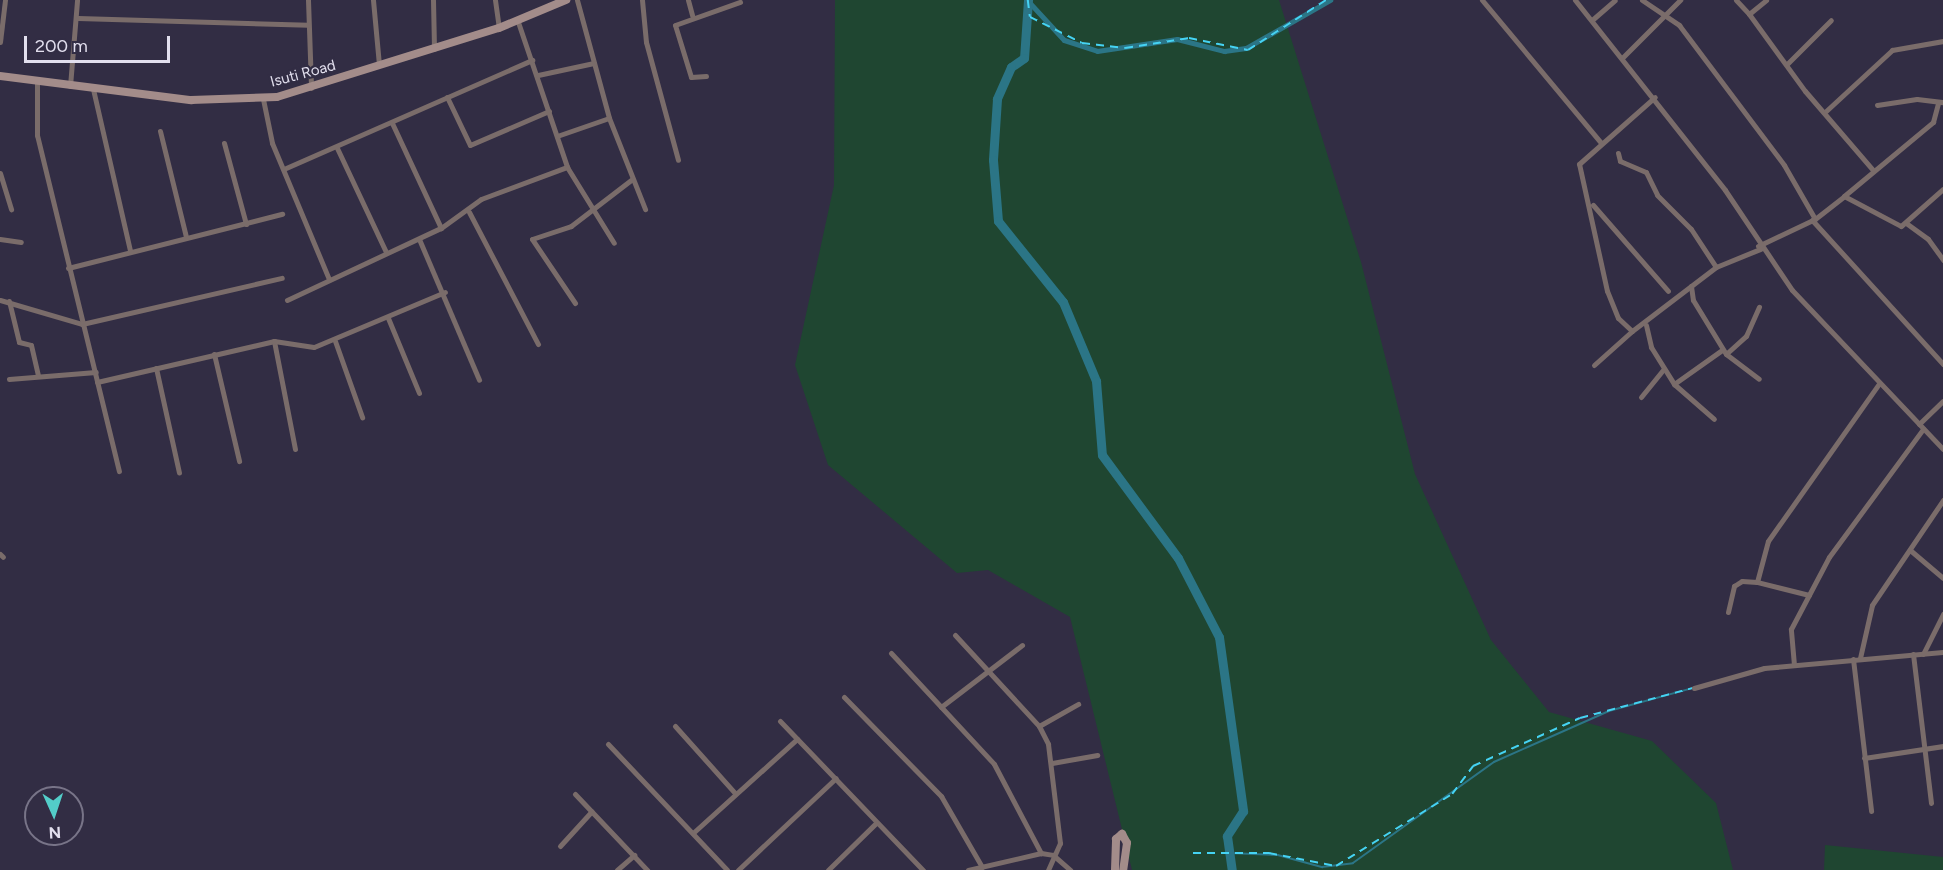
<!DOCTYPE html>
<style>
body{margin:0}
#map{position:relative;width:1943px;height:870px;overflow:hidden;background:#322d44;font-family:Figtree,sans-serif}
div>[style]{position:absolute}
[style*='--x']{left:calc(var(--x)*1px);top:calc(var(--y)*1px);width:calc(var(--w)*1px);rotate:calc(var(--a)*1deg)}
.green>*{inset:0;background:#1f4631}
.stream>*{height:1.5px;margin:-0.75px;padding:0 0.75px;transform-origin:0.75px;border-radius:0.75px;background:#2b7586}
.canal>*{height:5px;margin:-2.5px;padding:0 2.5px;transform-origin:2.5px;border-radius:2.5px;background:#2b7586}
.river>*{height:9px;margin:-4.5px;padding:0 4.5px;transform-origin:4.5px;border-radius:4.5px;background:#2b7586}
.ferry>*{height:1.5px;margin-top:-0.75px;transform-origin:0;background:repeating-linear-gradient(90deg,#45d3f3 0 8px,transparent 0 14px)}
.street>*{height:5px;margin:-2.5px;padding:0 2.5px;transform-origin:2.5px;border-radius:2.5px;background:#7a6c6a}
.secondary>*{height:8px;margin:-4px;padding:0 4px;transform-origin:4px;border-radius:4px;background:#a38c8a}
span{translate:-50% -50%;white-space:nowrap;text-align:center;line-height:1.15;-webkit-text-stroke:4.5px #322d44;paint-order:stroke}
.street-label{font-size:15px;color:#e2dfee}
.north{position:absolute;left:24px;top:786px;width:60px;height:60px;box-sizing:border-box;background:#322d44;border:2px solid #787488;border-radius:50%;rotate:177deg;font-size:16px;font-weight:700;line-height:24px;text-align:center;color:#e2dfee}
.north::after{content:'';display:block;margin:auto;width:21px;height:27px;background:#53cdc9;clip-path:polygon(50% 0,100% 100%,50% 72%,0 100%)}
.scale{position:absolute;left:24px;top:36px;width:146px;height:27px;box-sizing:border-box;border:3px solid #e2dfee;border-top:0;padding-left:8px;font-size:18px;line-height:21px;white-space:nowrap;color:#e2dfee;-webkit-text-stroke:4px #322d44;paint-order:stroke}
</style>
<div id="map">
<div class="green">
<div style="clip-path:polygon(835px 0,1279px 0,1361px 262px,1415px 474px,1491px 640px,1549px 712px,1652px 741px,1716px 803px,1733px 870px,1132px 870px,1070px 617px,988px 570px,957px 573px,828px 465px,795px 365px,834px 185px)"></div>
<div style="clip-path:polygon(1825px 845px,1943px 857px,1943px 870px,1824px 870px)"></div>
</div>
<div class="stream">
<div style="--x:1229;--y:853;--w:49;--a:2.3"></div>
<div style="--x:1278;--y:855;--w:46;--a:15.3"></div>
<div style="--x:1322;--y:867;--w:31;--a:-7"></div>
<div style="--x:1353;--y:863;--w:173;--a:-35.6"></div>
<div style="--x:1494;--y:762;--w:126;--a:-23.9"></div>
<div style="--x:1609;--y:711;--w:87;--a:-15.3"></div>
</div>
<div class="canal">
<div style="--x:1028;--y:1;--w:53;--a:47.3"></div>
<div style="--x:1064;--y:40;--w:35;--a:18"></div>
<div style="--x:1097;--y:51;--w:81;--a:-8.5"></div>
<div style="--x:1177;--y:39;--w:49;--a:14.3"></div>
<div style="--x:1224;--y:51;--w:22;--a:-8"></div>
<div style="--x:1246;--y:48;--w:97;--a:-29.7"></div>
</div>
<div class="river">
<div style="--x:1028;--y:0;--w:58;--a:93.9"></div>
<div style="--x:1024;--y:58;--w:16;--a:145"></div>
<div style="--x:1011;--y:67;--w:35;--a:114"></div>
<div style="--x:997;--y:99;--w:61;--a:93.8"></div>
<div style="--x:993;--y:160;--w:61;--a:85.3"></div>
<div style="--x:998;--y:221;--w:104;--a:51.3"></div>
<div style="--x:1063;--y:302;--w:86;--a:67.3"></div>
<div style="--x:1096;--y:381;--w:74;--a:85.4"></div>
<div style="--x:1102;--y:455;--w:128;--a:53.6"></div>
<div style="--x:1178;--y:558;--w:89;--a:62.6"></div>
<div style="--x:1219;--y:637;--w:176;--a:82.1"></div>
<div style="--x:1243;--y:811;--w:30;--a:123"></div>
<div style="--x:1227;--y:836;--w:34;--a:82"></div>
</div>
<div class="ferry">
<div style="--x:1028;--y:0;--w:17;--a:83"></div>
<div style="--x:1030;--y:17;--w:58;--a:26.6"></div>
<div style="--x:1082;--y:43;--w:43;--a:6.6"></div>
<div style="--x:1125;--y:48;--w:65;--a:-8.9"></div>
<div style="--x:1189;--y:38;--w:60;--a:11.5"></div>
<div style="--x:1248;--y:50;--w:93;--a:-32.7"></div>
<div style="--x:1193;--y:853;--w:76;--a:0"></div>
<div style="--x:1269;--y:853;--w:68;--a:11"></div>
<div style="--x:1336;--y:866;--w:137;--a:-31.8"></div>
<div style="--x:1452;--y:794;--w:35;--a:-53"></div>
<div style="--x:1473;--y:766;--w:117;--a:-24.2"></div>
<div style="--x:1580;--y:718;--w:117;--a:-14.9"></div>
</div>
<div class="street">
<div style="--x:308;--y:0;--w:88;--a:88"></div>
<div style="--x:373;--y:0;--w:65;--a:84.7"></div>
<div style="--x:433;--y:0;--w:49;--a:88.8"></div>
<div style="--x:495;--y:0;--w:28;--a:82"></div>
<div style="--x:577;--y:0;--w:122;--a:74.8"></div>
<div style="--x:609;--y:118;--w:98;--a:68.4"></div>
<div style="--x:642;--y:0;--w:42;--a:84.6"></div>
<div style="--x:646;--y:42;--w:122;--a:74.8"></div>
<div style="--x:688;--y:0;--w:16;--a:75"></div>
<div style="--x:1482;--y:0;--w:186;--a:50.2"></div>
<div style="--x:1575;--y:0;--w:242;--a:51.7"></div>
<div style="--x:1725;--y:190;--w:120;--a:56.2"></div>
<div style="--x:1792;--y:290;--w:219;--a:46.5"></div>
<div style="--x:1642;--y:0;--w:45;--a:34"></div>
<div style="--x:1679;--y:25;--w:175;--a:53.1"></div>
<div style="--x:1784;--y:165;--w:62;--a:60.1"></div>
<div style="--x:1736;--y:0;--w:19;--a:47"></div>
<div style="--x:1749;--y:14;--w:22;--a:-39"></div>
<div style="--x:1749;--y:14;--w:95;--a:54"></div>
<div style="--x:1805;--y:91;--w:103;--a:49.3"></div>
<div style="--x:78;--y:18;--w:230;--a:1.7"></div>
<div style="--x:1592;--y:20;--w:30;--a:-41"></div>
<div style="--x:518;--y:22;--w:153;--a:71.3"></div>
<div style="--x:567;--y:167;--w:89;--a:58.3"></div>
<div style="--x:0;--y:42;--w:42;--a:-83.2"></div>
<div style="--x:1623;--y:57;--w:81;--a:-45"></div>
<div style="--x:1787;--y:64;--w:62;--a:-45"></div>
<div style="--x:538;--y:75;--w:57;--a:-12.1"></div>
<div style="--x:706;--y:76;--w:15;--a:176"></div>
<div style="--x:691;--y:77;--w:54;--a:-107.1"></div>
<div style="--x:675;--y:25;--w:69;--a:-19.5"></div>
<div style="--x:37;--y:81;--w:54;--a:90"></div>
<div style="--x:37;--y:135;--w:346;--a:76.3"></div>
<div style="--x:70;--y:86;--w:86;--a:-85.3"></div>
<div style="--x:93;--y:89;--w:166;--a:77.1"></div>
<div style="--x:447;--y:97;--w:53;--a:64.4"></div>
<div style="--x:470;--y:145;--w:86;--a:-23.3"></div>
<div style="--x:263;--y:99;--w:45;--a:78.4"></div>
<div style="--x:272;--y:143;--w:147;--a:67.3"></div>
<div style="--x:1877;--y:105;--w:40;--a:-8.5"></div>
<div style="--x:1917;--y:99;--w:26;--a:7"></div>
<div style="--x:1826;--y:111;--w:90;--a:-42.7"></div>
<div style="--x:1892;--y:50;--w:52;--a:-10"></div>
<div style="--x:392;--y:123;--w:116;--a:65"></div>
<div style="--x:160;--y:131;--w:109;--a:76.2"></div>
<div style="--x:557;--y:136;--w:55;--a:-19.1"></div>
<div style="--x:224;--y:143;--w:84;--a:74.8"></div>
<div style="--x:337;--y:148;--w:115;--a:64.8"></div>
<div style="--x:1618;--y:153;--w:8;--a:76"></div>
<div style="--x:1620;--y:161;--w:28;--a:23"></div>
<div style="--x:1646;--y:172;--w:25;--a:64"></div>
<div style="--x:1657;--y:195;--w:48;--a:45"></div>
<div style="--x:1691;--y:229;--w:45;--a:56.7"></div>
<div style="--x:286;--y:168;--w:269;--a:-23.7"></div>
<div style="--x:0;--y:173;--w:38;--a:73"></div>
<div style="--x:1844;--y:196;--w:64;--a:27.8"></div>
<div style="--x:1901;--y:226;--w:56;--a:-41.4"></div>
<div style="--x:1593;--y:205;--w:114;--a:48.9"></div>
<div style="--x:469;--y:212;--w:149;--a:62.4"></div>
<div style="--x:1812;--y:220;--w:195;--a:47.7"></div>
<div style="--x:1906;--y:223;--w:27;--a:36"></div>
<div style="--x:1928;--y:239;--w:26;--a:54"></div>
<div style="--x:0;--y:239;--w:21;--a:8"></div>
<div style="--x:419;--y:239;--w:153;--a:66.9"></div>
<div style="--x:1758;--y:246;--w:63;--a:-25.3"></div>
<div style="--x:1815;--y:219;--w:37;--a:-38"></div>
<div style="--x:1844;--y:196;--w:116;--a:-39.7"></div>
<div style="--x:1933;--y:122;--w:20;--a:-75"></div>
<div style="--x:68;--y:268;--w:221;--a:-14.2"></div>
<div style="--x:1691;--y:286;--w:14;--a:82"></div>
<div style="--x:1693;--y:300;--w:63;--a:58.6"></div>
<div style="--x:1726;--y:354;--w:27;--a:-42"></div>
<div style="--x:1746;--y:336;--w:32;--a:-66"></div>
<div style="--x:0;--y:300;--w:85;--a:16.3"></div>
<div style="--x:82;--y:324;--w:205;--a:-13"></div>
<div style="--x:287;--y:300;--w:170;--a:-25.1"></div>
<div style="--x:441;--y:228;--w:49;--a:-35.9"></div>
<div style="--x:481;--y:199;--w:92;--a:-20.4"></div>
<div style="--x:9;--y:301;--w:42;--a:76.3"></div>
<div style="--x:19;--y:342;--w:12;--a:14"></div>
<div style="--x:31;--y:345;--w:31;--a:77"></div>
<div style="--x:575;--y:303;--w:77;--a:-123.9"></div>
<div style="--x:532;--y:239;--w:41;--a:-18.4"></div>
<div style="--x:571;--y:226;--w:76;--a:-37.5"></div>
<div style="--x:388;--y:318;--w:81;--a:67.5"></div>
<div style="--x:1646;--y:325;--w:23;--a:77"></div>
<div style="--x:1651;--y:347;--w:44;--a:58.1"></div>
<div style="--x:1674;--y:384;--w:59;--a:-35.3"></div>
<div style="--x:1632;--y:331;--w:106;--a:-37.3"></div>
<div style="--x:1716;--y:267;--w:48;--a:-22.2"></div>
<div style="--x:274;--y:341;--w:110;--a:79"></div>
<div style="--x:335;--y:341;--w:81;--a:70.4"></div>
<div style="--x:214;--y:354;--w:110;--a:76.8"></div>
<div style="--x:1726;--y:354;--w:41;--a:37.1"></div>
<div style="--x:1594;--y:365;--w:51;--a:-41.8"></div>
<div style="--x:1632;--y:331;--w:19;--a:-137"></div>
<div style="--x:1618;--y:318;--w:29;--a:-112"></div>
<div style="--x:1607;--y:291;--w:130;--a:-102.4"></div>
<div style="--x:1579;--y:164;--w:101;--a:-41.4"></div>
<div style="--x:156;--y:368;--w:107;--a:77.6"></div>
<div style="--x:9;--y:379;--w:87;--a:-4.6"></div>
<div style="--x:97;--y:382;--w:182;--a:-13"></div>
<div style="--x:274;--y:341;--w:40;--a:8.5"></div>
<div style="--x:314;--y:347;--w:142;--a:-22.8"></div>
<div style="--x:1674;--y:384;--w:53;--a:41.2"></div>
<div style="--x:1641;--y:397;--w:36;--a:-51"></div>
<div style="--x:1919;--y:424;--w:33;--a:-44"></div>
<div style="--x:1910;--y:550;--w:43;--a:40.3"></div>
<div style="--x:0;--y:554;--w:4;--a:45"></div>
<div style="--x:1809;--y:595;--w:54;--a:-166"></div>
<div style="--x:1757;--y:582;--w:42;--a:-75"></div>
<div style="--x:1768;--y:541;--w:191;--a:-54.8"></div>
<div style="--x:1728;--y:612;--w:27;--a:-77"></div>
<div style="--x:1734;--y:586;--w:9;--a:-32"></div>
<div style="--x:1742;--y:581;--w:15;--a:4"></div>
<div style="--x:955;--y:635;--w:124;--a:47.3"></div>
<div style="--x:1039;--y:726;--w:20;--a:63"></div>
<div style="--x:1048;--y:744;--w:100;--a:83.1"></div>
<div style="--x:1060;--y:843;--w:30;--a:114"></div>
<div style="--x:891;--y:653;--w:151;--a:47.1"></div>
<div style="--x:994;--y:764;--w:101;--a:62.2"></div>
<div style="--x:1041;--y:853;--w:12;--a:9"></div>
<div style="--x:1053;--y:855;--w:23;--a:41"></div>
<div style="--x:1913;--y:654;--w:150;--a:83.1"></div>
<div style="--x:1923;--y:654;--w:45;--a:-63.4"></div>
<div style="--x:1860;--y:658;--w:54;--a:-77.2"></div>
<div style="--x:1872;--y:605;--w:127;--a:-55.9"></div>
<div style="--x:1853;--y:659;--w:153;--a:83.2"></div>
<div style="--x:1794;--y:665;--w:36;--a:-95"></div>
<div style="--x:1791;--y:629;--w:81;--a:-62.2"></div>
<div style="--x:1829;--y:557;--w:159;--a:-53.7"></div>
<div style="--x:1694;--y:688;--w:73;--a:-15.9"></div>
<div style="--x:1764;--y:668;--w:180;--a:-5.1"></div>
<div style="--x:844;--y:697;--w:139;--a:45.6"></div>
<div style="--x:941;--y:796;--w:82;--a:60"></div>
<div style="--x:941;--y:707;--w:102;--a:-37.4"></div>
<div style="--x:780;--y:721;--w:207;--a:46.2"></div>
<div style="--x:675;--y:726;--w:89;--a:48.2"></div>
<div style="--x:1039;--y:726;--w:45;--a:-29.4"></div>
<div style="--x:608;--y:744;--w:173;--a:46.6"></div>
<div style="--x:1864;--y:758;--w:80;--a:-8.6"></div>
<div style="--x:1052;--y:763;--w:46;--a:-10.1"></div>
<div style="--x:575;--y:794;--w:105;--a:46.5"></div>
<div style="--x:694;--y:832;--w:139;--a:-42.1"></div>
<div style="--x:560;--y:846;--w:47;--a:-47.6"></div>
<div style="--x:617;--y:870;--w:23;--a:-41"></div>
<div style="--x:738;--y:870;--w:134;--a:-43.2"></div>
<div style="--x:828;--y:870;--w:67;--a:-44.4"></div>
<div style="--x:968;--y:870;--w:75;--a:-13.1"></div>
</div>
<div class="secondary">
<div style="--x:0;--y:76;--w:193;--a:7.2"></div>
<div style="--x:191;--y:100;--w:86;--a:-2"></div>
<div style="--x:277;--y:97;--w:232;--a:-17.3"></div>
<div style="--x:499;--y:28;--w:73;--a:-22.7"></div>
<div style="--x:1115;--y:870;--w:31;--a:-88"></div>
<div style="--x:1116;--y:839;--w:8;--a:-40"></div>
<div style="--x:1122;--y:834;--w:10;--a:61"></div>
<div style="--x:1127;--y:843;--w:27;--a:98"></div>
</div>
<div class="street-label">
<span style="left:303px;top:74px;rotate:-15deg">Isuti Road</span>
</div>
<div class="north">N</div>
<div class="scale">200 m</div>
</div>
